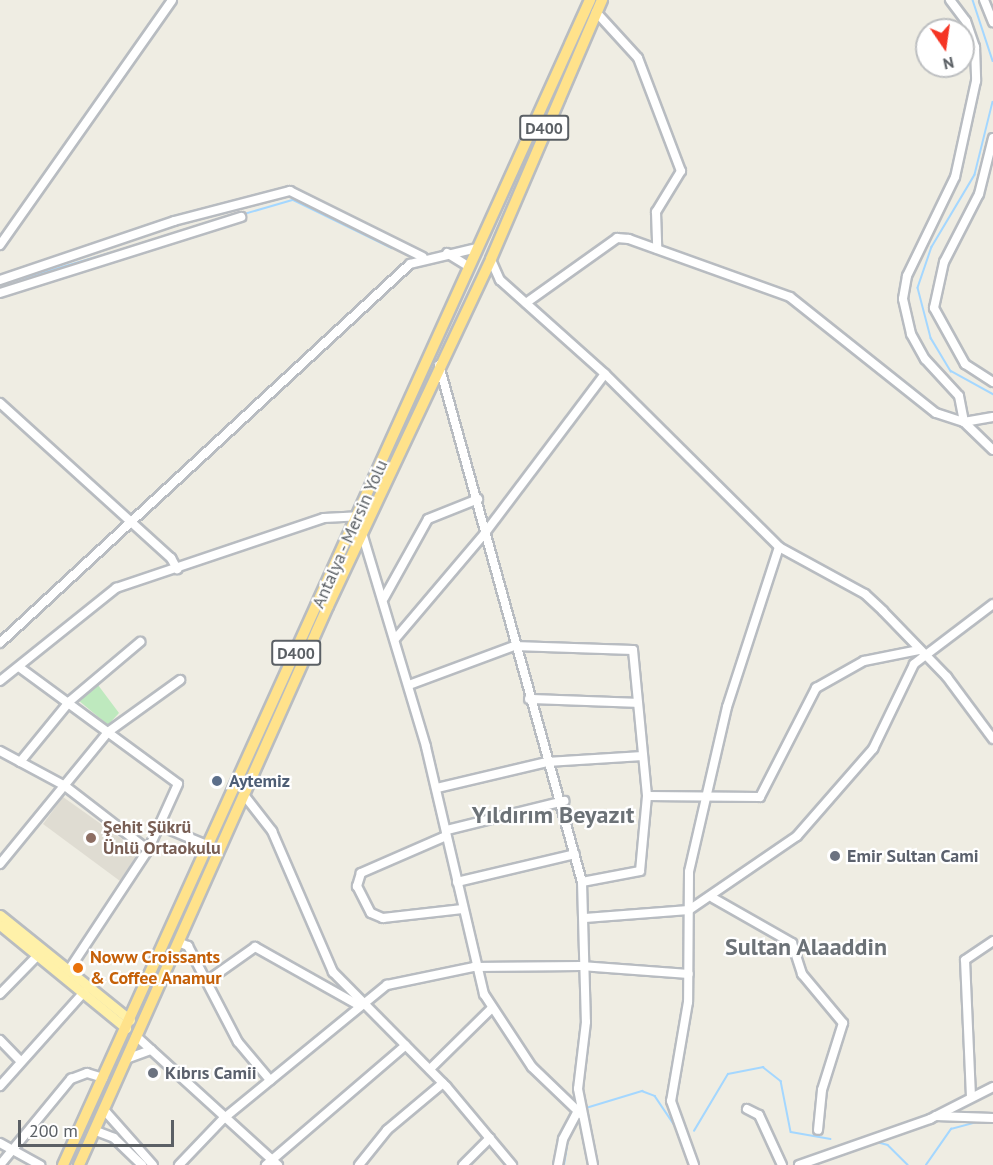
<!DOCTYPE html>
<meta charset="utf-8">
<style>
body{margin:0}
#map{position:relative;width:993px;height:1165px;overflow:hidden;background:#efede3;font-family:"PT Sans",sans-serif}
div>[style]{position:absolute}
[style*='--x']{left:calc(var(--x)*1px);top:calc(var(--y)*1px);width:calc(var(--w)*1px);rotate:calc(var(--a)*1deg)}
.education>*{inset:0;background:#dfdcd2}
.green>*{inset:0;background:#bee9be}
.stream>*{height:1.5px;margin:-0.75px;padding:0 0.75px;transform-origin:0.75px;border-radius:0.75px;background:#a4d7ff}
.roads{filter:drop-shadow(2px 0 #b8bcc1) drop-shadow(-2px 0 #b8bcc1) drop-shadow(0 2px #b8bcc1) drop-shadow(0 -2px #b8bcc1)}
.minor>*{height:8px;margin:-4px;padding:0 4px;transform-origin:4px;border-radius:4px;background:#fff}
.major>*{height:9px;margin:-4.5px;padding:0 4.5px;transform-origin:4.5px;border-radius:4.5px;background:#fff1a9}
.highway>*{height:10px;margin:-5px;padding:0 5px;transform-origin:5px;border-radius:5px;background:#ffe28b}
.dots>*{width:16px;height:16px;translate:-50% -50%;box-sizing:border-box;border:3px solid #fff;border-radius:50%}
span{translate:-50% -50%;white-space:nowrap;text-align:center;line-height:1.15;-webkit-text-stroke:4.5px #fff;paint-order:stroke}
.shield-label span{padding:2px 4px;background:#fff;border:2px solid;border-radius:4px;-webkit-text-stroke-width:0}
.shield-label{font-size:16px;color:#5b6065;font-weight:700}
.street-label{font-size:18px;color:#5b6065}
.service-label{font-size:18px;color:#4e5e75;font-weight:700}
.left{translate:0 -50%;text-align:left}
.education-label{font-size:18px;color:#785e54;font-weight:700}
.worship-label{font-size:18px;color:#5b616d;font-weight:700}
.food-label{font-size:18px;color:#c56008;font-weight:700}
.district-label{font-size:24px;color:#6c7277;font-weight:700}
.north{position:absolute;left:915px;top:18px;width:60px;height:60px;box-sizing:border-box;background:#fff;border:2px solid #bdbfc1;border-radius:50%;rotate:167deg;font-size:16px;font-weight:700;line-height:24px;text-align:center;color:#5b6065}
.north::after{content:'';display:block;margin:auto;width:21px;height:27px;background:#f53524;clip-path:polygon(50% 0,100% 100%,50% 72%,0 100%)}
.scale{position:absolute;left:18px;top:1120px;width:156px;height:27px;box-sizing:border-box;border:3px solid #5b6065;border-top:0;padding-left:8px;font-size:18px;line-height:21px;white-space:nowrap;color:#5b6065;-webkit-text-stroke:4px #fff;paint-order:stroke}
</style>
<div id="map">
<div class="education">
<div style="clip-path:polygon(63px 797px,139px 851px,120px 881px,43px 824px)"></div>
</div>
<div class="green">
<div style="clip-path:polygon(98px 685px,119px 713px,108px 725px,78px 700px)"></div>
</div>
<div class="stream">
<div style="--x:973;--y:0;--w:64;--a:71.8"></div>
<div style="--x:993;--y:102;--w:75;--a:103.9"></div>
<div style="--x:975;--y:175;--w:84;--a:120.8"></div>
<div style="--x:932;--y:247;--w:43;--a:108.9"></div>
<div style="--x:918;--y:288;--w:52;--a:75.4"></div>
<div style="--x:931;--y:338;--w:39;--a:59"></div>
<div style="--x:951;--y:371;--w:48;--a:28.7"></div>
<div style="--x:0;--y:285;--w:305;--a:-16.2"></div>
<div style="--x:293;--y:200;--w:110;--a:25.9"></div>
<div style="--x:586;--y:1108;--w:59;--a:-16.9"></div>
<div style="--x:642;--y:1091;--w:14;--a:21"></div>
<div style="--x:655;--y:1096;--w:36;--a:56"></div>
<div style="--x:694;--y:1131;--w:66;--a:-59.2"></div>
<div style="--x:728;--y:1074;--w:36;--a:-11"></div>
<div style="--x:763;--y:1067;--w:23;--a:38"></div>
<div style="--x:781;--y:1081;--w:52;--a:78.9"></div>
<div style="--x:791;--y:1132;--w:40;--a:10"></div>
<div style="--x:877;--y:1142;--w:11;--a:15"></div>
<div style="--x:888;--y:1145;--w:28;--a:45"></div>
<div style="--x:564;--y:1165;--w:31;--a:-81"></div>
<div style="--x:926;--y:1165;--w:44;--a:-55.2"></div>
<div style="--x:951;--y:1129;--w:30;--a:-15"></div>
</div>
<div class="roads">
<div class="minor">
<div style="--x:950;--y:0;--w:26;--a:53"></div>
<div style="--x:966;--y:21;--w:28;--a:71"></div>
<div style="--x:975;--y:47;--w:34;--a:88"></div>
<div style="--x:976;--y:81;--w:98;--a:102.3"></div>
<div style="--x:955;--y:177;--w:110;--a:115.9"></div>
<div style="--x:907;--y:276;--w:23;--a:100"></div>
<div style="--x:903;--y:299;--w:36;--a:77"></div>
<div style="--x:911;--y:334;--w:29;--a:61"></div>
<div style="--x:925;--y:359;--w:50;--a:47.4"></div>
<div style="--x:959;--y:396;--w:26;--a:79"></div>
<div style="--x:984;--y:0;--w:24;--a:68"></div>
<div style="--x:596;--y:12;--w:62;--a:47.6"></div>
<div style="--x:638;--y:58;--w:121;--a:69.2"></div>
<div style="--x:681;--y:171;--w:48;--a:121.4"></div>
<div style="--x:656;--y:212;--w:37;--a:88"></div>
<div style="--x:993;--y:138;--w:58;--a:104"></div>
<div style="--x:979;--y:194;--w:76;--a:117.2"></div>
<div style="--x:944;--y:262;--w:47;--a:102.3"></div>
<div style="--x:934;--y:308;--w:64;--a:61"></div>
<div style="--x:965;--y:364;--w:33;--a:33"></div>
<div style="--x:0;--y:245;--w:299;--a:-54.9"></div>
<div style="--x:447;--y:253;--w:22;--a:32"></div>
<div style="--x:491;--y:260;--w:22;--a:66"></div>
<div style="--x:500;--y:280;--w:141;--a:41.8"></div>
<div style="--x:605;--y:374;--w:245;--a:44.8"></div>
<div style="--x:779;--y:547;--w:168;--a:108"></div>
<div style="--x:727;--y:707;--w:169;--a:103"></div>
<div style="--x:689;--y:872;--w:130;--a:90.4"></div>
<div style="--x:688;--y:1002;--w:100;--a:99.7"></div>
<div style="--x:671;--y:1101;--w:68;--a:70.2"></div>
<div style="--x:0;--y:280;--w:184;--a:-18.7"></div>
<div style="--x:174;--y:221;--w:120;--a:-14.5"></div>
<div style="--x:290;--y:191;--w:148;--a:26.4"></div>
<div style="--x:0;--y:293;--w:253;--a:-17.5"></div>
<div style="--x:526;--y:303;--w:112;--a:-35.5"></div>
<div style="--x:617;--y:238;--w:12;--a:5"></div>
<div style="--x:629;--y:239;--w:171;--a:19.8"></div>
<div style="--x:790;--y:297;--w:186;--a:38.5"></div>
<div style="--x:936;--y:413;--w:29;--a:18"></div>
<div style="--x:964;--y:422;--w:40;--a:44"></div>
<div style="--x:439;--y:365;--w:536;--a:74.54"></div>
<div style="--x:582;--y:882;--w:140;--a:88.4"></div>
<div style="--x:586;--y:1022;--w:67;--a:96.8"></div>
<div style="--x:578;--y:1089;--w:77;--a:78.8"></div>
<div style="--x:0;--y:403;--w:231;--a:42.2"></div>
<div style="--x:171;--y:558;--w:13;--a:61"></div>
<div style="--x:964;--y:422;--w:29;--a:-10"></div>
<div style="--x:362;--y:533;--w:223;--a:73.3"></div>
<div style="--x:426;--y:747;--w:254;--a:76.8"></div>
<div style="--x:484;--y:994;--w:87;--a:56.7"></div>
<div style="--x:532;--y:1067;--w:68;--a:43.8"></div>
<div style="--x:779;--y:547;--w:98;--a:28.7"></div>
<div style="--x:865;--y:594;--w:25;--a:43"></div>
<div style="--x:883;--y:611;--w:92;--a:45.9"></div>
<div style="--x:947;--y:677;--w:77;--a:53.4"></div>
<div style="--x:384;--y:598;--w:90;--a:-60.9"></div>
<div style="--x:428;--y:519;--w:54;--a:-21.8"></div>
<div style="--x:396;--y:638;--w:138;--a:-49.7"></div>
<div style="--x:485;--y:533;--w:199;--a:-53"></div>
<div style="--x:0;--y:643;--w:558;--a:-42.75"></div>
<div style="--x:410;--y:264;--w:65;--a:-13.4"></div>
<div style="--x:19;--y:667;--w:197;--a:36.3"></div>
<div style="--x:178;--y:784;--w:72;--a:114.4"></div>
<div style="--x:148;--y:850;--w:144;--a:123.4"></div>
<div style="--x:0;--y:681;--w:149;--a:-38.7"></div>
<div style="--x:116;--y:588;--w:219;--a:-18.6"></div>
<div style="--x:324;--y:518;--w:34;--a:-3"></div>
<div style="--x:409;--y:685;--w:112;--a:-20.4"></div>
<div style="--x:514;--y:646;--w:119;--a:1.9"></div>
<div style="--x:633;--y:650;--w:147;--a:84.5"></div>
<div style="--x:647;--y:796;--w:75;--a:95.3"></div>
<div style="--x:640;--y:871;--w:59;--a:169.3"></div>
<div style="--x:529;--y:699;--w:108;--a:2.1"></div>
<div style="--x:0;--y:751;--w:74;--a:28.3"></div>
<div style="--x:65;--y:786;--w:105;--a:37.6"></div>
<div style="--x:20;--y:762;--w:79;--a:-50.7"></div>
<div style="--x:70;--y:701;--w:92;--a:-40.1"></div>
<div style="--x:437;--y:788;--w:113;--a:-13.3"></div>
<div style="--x:547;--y:762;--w:96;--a:-3.6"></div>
<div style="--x:244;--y:795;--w:46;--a:52.1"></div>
<div style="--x:272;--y:831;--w:154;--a:66.6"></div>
<div style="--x:333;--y:972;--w:161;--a:45.3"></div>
<div style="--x:446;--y:1086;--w:103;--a:50.1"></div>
<div style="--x:647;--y:796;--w:113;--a:0.5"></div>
<div style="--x:760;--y:797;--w:123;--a:-62.8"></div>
<div style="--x:816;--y:688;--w:55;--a:-29.4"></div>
<div style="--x:864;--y:661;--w:56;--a:-11.3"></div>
<div style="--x:161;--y:826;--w:52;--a:22.6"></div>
<div style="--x:447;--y:830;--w:121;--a:-13.9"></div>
<div style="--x:446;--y:836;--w:93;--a:156.5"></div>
<div style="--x:361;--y:873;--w:14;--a:107"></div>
<div style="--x:357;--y:886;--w:30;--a:63"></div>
<div style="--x:371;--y:913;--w:13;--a:23"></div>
<div style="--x:383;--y:918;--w:80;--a:-6.5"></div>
<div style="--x:0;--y:864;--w:171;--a:-50.7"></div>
<div style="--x:108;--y:732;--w:89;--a:-35.8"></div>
<div style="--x:457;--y:882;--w:121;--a:-13.3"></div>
<div style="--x:713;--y:898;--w:91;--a:29.7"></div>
<div style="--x:792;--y:943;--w:33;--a:72"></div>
<div style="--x:802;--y:974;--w:64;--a:50.1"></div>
<div style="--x:843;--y:1023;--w:70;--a:107.4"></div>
<div style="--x:822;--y:1090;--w:40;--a:95.7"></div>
<div style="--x:585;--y:918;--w:104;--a:-4.4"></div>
<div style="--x:689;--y:910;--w:131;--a:-34.4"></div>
<div style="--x:797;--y:836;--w:116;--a:-48.9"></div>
<div style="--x:873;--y:749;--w:94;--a:-64.2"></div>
<div style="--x:914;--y:664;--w:99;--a:-37.2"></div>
<div style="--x:178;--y:942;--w:11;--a:22"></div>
<div style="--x:188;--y:946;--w:108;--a:62.5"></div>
<div style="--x:238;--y:1042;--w:50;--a:49.9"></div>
<div style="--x:207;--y:981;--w:59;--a:-35.3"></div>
<div style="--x:255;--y:947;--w:120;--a:29.3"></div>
<div style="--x:0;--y:994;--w:54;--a:-45.7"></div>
<div style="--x:136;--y:1036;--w:192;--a:42.3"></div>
<div style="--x:0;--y:1040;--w:30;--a:46"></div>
<div style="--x:126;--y:1059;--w:27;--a:-20"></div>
<div style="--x:430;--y:1069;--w:86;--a:-44.5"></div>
<div style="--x:0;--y:1086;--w:126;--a:-48.2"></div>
<div style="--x:971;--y:1097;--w:137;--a:-92.5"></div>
<div style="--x:965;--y:960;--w:34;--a:-34"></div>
<div style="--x:747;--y:1109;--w:13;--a:27"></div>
<div style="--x:759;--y:1115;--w:55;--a:65.3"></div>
<div style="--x:105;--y:1111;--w:72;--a:48.4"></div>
<div style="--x:936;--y:1116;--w:57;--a:2"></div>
<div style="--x:96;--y:1131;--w:19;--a:21"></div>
<div style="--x:114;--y:1138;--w:39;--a:44"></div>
<div style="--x:0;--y:1143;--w:46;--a:28.8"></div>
<div style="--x:0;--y:1165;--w:112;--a:-50.5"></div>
<div style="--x:71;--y:1079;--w:17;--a:-21"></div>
<div style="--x:87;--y:1073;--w:17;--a:17"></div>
<div style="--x:179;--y:1165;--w:64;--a:-46.3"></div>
<div style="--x:223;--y:1119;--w:212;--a:-39.3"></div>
<div style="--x:387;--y:985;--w:89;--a:-11.7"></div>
<div style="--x:474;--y:967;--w:107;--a:-0.5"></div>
<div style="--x:581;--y:966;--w:108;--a:4.2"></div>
<div style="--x:266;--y:1165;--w:184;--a:-40.6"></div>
<div style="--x:359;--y:1165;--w:45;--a:-51.3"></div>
<div style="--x:387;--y:1130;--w:73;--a:-40"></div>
<div style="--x:463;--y:1165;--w:38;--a:-45"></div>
<div style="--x:558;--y:1165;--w:26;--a:-79"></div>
<div style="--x:563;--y:1139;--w:32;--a:-62"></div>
<div style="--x:799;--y:1165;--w:139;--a:-19.3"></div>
<div style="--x:930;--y:1119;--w:71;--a:-26.9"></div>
</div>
<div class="major">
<div style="--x:0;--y:915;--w:167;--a:38.9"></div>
<div style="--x:0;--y:925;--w:163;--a:39.3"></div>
</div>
<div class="highway">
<div style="--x:63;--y:1165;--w:1279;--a:-65.66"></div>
<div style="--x:79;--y:1165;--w:612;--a:-65.99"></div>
<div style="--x:328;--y:606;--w:383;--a:-64.8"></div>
<div style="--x:491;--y:259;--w:282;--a:-66.8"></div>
</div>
</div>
<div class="dots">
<div style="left:217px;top:781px;background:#5c6f8a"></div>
<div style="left:91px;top:838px;background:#8d6e63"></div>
<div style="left:835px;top:856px;background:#6b7280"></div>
<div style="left:78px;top:968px;background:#e8710a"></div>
<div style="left:153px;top:1073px;background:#6b7280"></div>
</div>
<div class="shield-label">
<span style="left:544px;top:128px">D400</span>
<span style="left:296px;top:653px">D400</span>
</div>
<div class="street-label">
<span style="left:350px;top:534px;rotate:-66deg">Antalya - Mersin Yolu</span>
</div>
<div class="service-label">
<span class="left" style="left:229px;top:781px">Aytemiz</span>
</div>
<div class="education-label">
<span class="left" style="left:103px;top:838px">Şehit Şükrü<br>Ünlü Ortaokulu</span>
</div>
<div class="worship-label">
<span class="left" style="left:847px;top:856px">Emir Sultan Cami</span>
<span class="left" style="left:165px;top:1073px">Kıbrıs Camii</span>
</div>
<div class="food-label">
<span class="left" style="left:90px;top:968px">Noww Croissants<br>&amp; Coffee Anamur</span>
</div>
<div class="district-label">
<span style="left:553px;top:815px">Yıldırım Beyazıt</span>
<span style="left:806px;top:947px">Sultan Alaaddin</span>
</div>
<div class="north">N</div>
<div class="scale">200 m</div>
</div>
